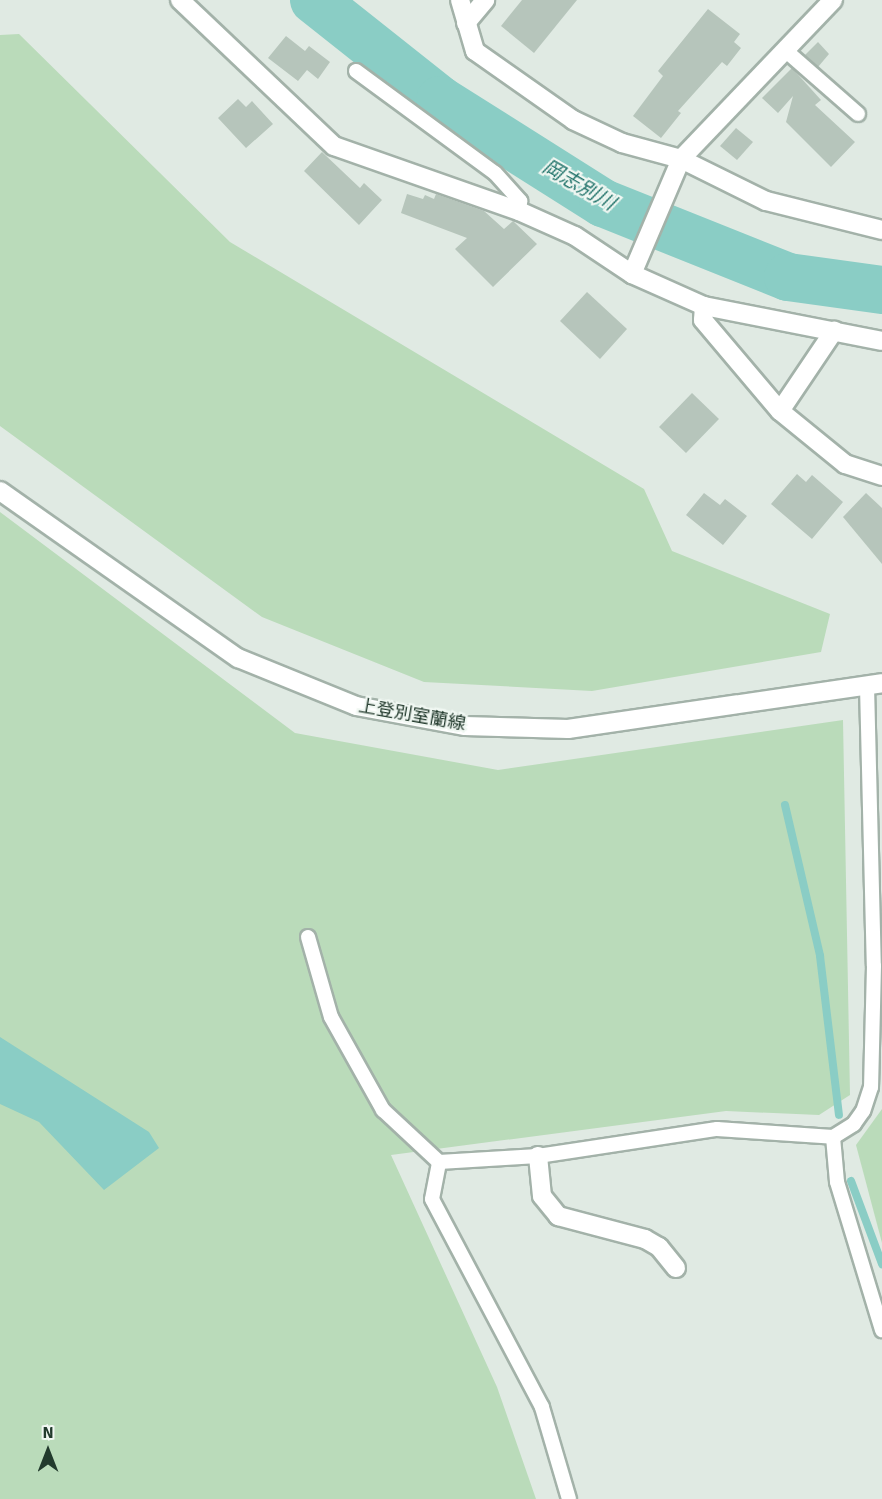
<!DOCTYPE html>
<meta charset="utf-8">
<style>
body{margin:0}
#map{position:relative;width:882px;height:1499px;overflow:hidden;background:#e0eae3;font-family:Signika,"Noto Sans JP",sans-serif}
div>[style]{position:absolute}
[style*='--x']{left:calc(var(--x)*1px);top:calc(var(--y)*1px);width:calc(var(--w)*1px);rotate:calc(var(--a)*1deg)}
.green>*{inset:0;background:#badbba}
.water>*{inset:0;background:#8acdc5}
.stream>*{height:8px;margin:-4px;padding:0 4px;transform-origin:4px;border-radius:4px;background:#8acdc5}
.river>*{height:48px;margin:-24px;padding:0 24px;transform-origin:24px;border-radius:24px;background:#8acdc5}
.building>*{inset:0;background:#b6c5bb}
.roads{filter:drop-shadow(2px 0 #a3b2a9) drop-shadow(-2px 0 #a3b2a9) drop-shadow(0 2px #a3b2a9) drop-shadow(0 -2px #a3b2a9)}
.service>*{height:14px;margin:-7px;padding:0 7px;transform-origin:7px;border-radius:7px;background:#fff}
.minor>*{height:18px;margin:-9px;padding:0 9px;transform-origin:9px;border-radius:9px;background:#fff}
.tertiary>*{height:18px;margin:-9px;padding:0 9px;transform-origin:9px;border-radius:9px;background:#fff}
.secondary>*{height:18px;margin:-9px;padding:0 9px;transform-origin:9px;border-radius:9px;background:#fff}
span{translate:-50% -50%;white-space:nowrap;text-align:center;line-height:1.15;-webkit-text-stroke:4.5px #f0f7f2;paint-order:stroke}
.street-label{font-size:18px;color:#223a2d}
.water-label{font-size:20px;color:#1f7269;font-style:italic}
.north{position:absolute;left:18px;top:1421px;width:60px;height:60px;-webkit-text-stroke:4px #f0f7f2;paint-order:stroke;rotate:0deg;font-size:16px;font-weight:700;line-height:24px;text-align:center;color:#223a2d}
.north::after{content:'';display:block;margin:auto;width:21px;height:27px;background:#223a2d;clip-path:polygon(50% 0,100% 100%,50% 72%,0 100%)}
</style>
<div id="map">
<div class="green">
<div style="clip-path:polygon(19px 34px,230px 242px,644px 489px,672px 551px,830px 614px,821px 652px,592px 691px,424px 682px,262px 617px,0 426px,0 35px)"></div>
<div style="clip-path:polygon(0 512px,295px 733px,498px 770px,843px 720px,850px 1095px,819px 1115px,726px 1111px,391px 1155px,497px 1387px,536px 1499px,0 1499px)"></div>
<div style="clip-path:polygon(882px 1109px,882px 1243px,856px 1145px)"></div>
</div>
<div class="water">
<div style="clip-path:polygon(0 1037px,149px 1132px,159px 1148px,104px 1190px,39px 1122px,0 1104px)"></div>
</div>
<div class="stream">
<div style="--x:785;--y:805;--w:155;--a:76.9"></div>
<div style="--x:820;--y:956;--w:160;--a:83.2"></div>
<div style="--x:851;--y:1181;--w:89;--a:69.5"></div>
</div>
<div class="river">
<div style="--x:314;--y:0;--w:161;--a:38.4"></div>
<div style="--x:440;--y:100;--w:193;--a:32.3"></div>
<div style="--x:603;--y:203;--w:199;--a:21.8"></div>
<div style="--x:788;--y:277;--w:95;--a:7.9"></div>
</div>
<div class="building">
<div style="clip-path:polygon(522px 0,577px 0,534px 53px,501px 26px)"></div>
<div style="clip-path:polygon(708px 9px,740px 34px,734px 42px,741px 48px,727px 66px,722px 62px,678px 111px,681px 113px,661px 138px,633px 116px,663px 76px,658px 71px)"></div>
<div style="clip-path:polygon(286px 36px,305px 51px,309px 46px,330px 62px,318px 79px,307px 70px,298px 81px,268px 58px)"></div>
<div style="clip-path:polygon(818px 42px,829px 54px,818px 67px,805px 55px)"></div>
<div style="clip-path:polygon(792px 68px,821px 100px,815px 105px,855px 142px,831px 167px,786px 122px,793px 96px,778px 113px,762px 98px)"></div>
<div style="clip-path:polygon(238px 99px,246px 107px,252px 101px,273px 124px,246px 148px,218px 118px)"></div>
<div style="clip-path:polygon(736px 128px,753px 142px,737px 160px,720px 146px)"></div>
<div style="clip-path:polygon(322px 152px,360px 188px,364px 183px,382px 200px,359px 225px,304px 171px)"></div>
<div style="clip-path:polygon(407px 194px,423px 199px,425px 195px,434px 199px,436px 194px,484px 211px,504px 229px,513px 221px,537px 244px,493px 287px,455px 249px,467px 238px,401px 213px)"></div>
<div style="clip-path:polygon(587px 292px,627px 329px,600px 359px,560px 321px)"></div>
<div style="clip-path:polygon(692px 393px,719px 419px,686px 453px,659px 427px)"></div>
<div style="clip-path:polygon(797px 474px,806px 482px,812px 475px,843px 502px,812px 539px,771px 504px)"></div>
<div style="clip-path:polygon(704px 493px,720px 505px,725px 499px,747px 516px,723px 545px,686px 515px)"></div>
<div style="clip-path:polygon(866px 493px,882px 508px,882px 564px,843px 517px)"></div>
</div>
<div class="roads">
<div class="service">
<div style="--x:785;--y:50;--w:97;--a:41.2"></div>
<div style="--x:356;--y:71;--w:172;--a:36.3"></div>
<div style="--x:495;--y:173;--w:38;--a:48"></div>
<div style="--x:520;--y:201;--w:10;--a:96"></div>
<div style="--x:867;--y:686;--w:280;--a:88.6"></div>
<div style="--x:874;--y:966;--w:121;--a:91.4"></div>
<div style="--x:871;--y:1087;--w:25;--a:108"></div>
<div style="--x:863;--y:1111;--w:16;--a:125"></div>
<div style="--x:854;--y:1124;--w:25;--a:148"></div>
<div style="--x:833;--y:1137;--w:45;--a:84.9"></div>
<div style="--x:837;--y:1182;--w:155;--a:73.1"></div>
<div style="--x:308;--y:937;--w:83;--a:74"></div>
<div style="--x:331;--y:1017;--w:107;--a:60.8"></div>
<div style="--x:383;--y:1110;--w:76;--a:42.9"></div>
<div style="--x:569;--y:1499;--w:96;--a:-106.4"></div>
<div style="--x:542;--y:1407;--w:235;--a:-117.9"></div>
<div style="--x:432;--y:1199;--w:38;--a:-79"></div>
<div style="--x:439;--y:1162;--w:99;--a:-3.5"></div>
<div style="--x:538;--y:1156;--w:181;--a:-8.6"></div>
<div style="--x:717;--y:1129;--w:116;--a:3.9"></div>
</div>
<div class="minor">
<div style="--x:180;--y:0;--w:212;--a:43.5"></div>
<div style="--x:334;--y:146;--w:196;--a:19.4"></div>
<div style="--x:519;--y:211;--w:61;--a:24.1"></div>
<div style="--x:460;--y:0;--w:53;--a:73.6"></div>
<div style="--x:475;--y:51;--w:120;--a:35.1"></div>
<div style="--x:573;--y:120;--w:54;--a:25.1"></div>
<div style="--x:622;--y:143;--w:61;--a:15.2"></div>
<div style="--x:681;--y:159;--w:95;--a:26.3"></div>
<div style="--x:766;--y:201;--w:120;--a:14"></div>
<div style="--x:466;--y:23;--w:30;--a:-50"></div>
<div style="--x:632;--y:274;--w:125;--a:-66.9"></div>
<div style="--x:681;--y:159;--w:220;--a:-46.3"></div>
<div style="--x:704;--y:306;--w:14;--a:94"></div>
<div style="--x:703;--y:320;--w:119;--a:49.8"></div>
<div style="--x:780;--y:411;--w:84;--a:39.2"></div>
<div style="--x:845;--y:464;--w:39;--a:18"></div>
<div style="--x:780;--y:411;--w:97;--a:-56"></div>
<div style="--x:538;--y:1156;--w:40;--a:84.3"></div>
<div style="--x:542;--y:1196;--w:26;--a:51"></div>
<div style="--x:558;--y:1216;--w:90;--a:14.8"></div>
<div style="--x:645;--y:1239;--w:16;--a:30"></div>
<div style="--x:659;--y:1247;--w:27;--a:51"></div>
</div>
<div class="tertiary">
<div style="--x:575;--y:236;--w:69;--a:33.7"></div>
<div style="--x:632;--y:274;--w:79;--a:24"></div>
<div style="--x:704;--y:306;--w:181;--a:11.1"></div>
</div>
<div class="secondary">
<div style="--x:0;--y:491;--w:291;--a:35.1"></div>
<div style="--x:238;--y:658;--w:127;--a:22.1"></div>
<div style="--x:356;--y:706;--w:111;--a:10.4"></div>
<div style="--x:465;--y:726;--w:103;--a:1.7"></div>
<div style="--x:568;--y:729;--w:317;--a:-8.3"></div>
</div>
</div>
<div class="street-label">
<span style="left:412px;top:715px;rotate:10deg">上登別室蘭線</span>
</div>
<div class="water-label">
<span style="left:579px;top:185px;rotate:30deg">岡志別川</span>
</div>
<div class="north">N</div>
</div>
